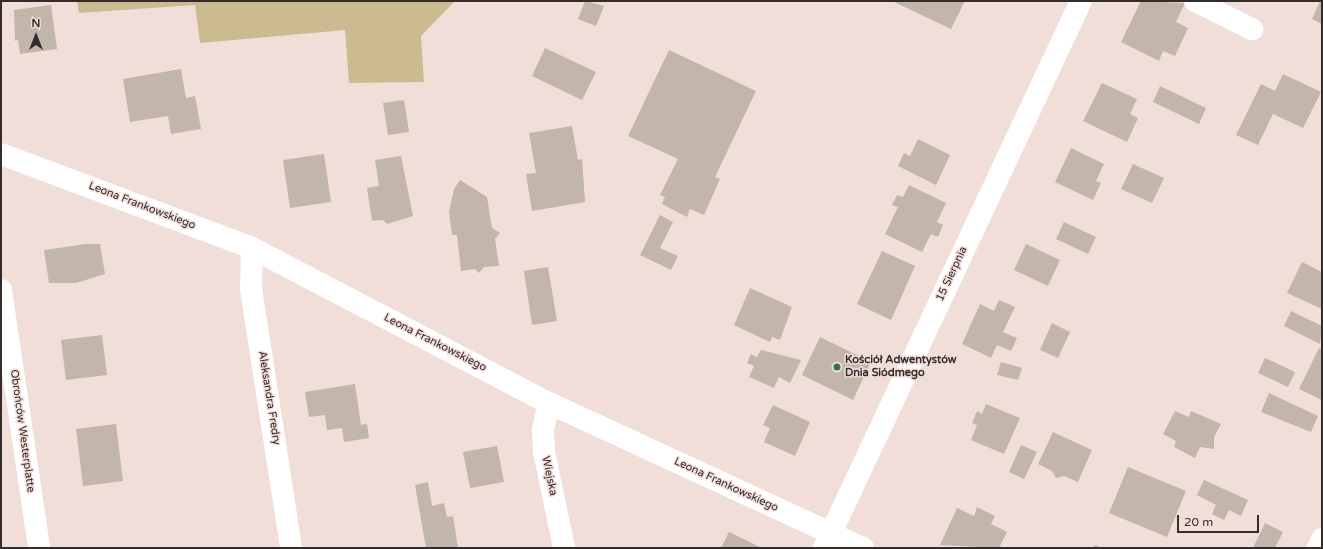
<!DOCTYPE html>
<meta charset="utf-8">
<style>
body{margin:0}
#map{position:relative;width:1323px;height:549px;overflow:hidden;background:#f1ded9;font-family:"Varela Round",sans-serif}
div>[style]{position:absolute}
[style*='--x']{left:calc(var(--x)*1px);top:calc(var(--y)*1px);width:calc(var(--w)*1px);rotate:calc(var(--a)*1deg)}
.green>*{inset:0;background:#ccbb91}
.building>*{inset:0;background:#c2b5aa}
.street>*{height:22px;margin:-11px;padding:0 11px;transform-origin:11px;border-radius:11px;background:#fff}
.secondary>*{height:22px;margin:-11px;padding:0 11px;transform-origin:11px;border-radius:11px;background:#fff}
.dots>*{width:11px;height:11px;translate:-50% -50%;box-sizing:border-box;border:2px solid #f1ded9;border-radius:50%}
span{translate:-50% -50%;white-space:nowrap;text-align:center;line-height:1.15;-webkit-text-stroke:3px #f1ded9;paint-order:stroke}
.street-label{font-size:11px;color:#332c2a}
.poi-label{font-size:11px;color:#332c2a;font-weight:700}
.left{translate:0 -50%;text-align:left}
.frame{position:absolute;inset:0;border:2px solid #332c2a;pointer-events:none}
.north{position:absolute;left:16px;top:16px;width:40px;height:40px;-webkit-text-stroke:3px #f1ded9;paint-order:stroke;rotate:0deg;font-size:11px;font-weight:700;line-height:16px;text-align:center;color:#332c2a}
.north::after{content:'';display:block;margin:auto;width:14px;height:18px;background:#332c2a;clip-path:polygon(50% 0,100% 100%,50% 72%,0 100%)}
.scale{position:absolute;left:1177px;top:515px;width:82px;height:18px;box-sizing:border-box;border:2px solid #332c2a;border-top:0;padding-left:5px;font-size:12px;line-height:14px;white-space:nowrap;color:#332c2a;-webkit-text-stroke:3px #f1ded9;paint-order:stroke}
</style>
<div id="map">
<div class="green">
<div style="clip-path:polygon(77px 1px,455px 1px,421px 36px,424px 82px,349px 83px,345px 30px,200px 43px,195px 5px,79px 13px)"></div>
</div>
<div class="building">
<div style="clip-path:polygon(585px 1px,604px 6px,596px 26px,578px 19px)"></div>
<div style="clip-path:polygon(892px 1px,965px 1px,951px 29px)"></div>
<div style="clip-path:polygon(1141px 1px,1185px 3px,1176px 22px,1188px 28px,1175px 56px,1163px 51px,1159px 61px,1121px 42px)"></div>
<div style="clip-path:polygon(1320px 1px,1322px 1px,1322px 24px,1312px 19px)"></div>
<div style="clip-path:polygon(51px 5px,57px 49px,20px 54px,18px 40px,15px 41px,14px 10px)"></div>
<div style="clip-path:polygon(545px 48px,596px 72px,582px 100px,532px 76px)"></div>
<div style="clip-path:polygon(669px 50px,756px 91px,715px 177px,720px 179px,704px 215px,690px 209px,687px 217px,662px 204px,665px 197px,660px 195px,678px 159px,628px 136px)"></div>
<div style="clip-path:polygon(181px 69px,186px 98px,195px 96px,201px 129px,171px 134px,168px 116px,130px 122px,123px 79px)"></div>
<div style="clip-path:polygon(1283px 74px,1321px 92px,1303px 128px,1273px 114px,1258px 145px,1236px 135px,1261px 84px,1275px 91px)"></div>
<div style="clip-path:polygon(1102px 83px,1137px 99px,1130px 114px,1138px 118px,1127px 142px,1083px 121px)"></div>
<div style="clip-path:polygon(1160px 86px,1206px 108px,1199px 124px,1153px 102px)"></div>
<div style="clip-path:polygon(404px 100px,409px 132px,388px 135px,383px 103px)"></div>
<div style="clip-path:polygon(572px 126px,578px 160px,582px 159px,585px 202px,532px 211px,526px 174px,536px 173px,529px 133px)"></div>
<div style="clip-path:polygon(918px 139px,950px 155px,936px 185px,898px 166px,904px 153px,910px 156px)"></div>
<div style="clip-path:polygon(1071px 148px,1104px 164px,1096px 181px,1101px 183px,1093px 200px,1055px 182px)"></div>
<div style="clip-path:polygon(324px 154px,331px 202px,290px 208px,283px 160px)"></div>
<div style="clip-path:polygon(401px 156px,413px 216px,387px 224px,383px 220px,372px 221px,367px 188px,379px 186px,375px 160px)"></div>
<div style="clip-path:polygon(1133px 164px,1164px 178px,1152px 203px,1121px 189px)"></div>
<div style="clip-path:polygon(460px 180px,487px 197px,492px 228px,500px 233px,495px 239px,499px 266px,484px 267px,479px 273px,475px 269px,461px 271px,457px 235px,452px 235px,449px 212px,454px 189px)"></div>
<div style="clip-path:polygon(909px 185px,946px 203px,937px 222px,943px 225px,938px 237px,931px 234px,922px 252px,885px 234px,898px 207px,892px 205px,897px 195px,903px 197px)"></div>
<div style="clip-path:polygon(660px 215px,673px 222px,660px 248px,678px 256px,671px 270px,640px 255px)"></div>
<div style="clip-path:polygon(1064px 222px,1096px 237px,1088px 254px,1056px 239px)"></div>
<div style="clip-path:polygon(86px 244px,100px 244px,105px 274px,76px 283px,49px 283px,44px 250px)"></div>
<div style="clip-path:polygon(1026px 244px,1060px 260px,1048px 286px,1014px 270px)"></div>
<div style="clip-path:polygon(882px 251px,915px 266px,891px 320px,857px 304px)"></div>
<div style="clip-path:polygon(1302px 262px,1322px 272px,1322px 309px,1287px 293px)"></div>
<div style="clip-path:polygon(548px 267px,557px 321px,532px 325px,524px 271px)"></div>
<div style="clip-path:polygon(750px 288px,792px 307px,780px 340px,772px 337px,770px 342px,734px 325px)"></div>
<div style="clip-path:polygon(999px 300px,1015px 307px,1003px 332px,1017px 338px,1011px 351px,997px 345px,991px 358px,962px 344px,980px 304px,994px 311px)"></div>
<div style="clip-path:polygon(1291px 311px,1322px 326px,1320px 344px,1284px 326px)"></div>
<div style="clip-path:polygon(1052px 323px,1070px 332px,1058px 358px,1040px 350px)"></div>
<div style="clip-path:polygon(102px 335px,107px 375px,66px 380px,61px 340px)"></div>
<div style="clip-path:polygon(820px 337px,871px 362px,853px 400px,802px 375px)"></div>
<div style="clip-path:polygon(1319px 348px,1322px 350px,1322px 400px,1299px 389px)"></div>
<div style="clip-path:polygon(761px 350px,801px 360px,790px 383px,779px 377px,774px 388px,749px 377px,754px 366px,747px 363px,751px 354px,757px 357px)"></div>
<div style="clip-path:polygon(1265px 358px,1295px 372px,1288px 387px,1258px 373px)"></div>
<div style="clip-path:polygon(1001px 362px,1022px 368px,1018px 380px,997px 375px)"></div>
<div style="clip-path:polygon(355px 384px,361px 425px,367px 424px,369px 438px,344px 442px,342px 428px,327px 430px,325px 415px,309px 417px,305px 392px)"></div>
<div style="clip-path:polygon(1269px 393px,1318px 416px,1311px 432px,1261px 412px)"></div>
<div style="clip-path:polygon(986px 404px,1020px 418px,1004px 454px,971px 440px,977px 425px,972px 423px,977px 411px,982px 414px)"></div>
<div style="clip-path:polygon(773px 405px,810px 422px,795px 456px,764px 442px,770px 428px,763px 425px)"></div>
<div style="clip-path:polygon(1175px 411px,1189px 417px,1191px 411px,1221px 424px,1214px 437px,1214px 449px,1200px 447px,1195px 458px,1174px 447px,1176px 441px,1163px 434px)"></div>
<div style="clip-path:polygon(116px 424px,123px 481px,83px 486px,76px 429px)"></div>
<div style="clip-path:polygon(1053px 432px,1092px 450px,1078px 482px,1064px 476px,1056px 478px,1052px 471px,1038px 464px)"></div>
<div style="clip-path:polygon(1021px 445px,1037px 452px,1024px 479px,1009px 472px)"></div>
<div style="clip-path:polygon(497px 446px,504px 482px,470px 488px,463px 452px)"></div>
<div style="clip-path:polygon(1128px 467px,1186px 491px,1167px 537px,1109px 513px)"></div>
<div style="clip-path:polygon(1204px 480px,1248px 500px,1241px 516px,1229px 510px,1224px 520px,1212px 514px,1216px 505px,1197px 495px)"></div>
<div style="clip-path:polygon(428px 482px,432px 506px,444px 503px,447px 517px,453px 516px,458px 548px,426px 548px,415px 485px)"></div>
<div style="clip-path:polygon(977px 507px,995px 516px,991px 524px,1007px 532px,999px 548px,940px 545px,957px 508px,974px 516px)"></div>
<div style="clip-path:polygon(1265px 523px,1283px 532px,1275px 548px,1253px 548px)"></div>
<div style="clip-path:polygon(729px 532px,762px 548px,721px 548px)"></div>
<div style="clip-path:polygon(1095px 545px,1102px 548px,1093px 548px)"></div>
</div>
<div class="street">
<div style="--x:1195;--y:1;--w:64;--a:26.2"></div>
<div style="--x:1;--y:154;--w:268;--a:20.5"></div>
<div style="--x:252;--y:248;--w:335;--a:27.6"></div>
<div style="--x:549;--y:403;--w:346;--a:24.8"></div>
<div style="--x:252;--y:248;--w:41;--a:91.4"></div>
<div style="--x:251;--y:289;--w:262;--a:81.2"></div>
<div style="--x:1;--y:290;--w:261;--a:81.6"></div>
<div style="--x:549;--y:403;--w:28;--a:103"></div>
<div style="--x:543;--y:430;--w:22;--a:87"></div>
<div style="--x:544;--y:452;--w:98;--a:78.2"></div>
<div style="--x:824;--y:548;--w:604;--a:-64.83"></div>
</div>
<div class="secondary">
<div style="--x:1318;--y:548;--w:10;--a:-66"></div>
</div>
<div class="dots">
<div style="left:837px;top:367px;background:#35715d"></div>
</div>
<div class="street-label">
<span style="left:142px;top:206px;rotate:21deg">Leona Frankowskiego</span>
<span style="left:952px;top:274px;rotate:-65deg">15 Sierpnia</span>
<span style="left:435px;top:343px;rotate:27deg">Leona Frankowskiego</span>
<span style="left:269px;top:398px;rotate:81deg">Aleksandra Fredry</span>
<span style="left:22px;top:431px;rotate:82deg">Obrońców Westerplatte</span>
<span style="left:549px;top:476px;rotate:78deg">Wiejska</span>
<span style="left:726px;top:485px;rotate:25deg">Leona Frankowskiego</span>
</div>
<div class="poi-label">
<span class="left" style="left:845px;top:367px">Kościół Adwentystów<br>Dnia Siódmego</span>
</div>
<div class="frame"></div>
<div class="north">N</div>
<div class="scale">20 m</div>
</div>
